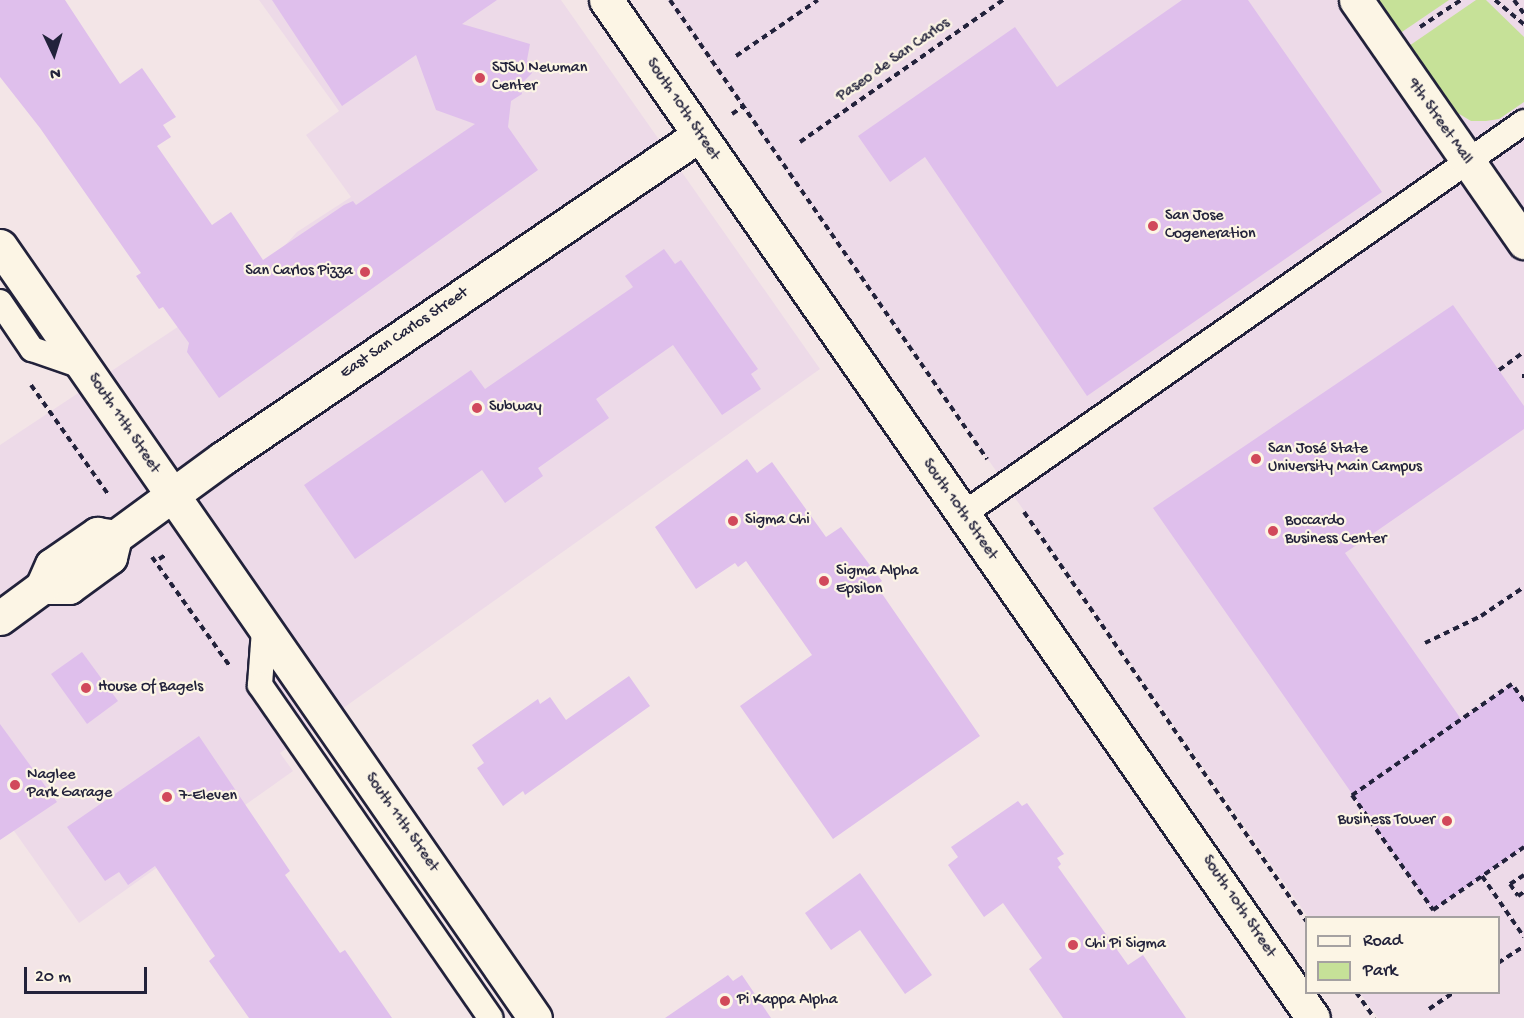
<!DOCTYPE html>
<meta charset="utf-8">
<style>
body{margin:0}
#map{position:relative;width:1524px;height:1018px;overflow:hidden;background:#f3e5e7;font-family:"Gochi Hand",sans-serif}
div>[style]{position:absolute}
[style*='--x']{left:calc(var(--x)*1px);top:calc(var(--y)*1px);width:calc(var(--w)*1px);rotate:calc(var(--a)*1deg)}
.built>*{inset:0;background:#eddae8}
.green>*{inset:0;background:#c6e198}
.building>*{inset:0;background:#dfbfec}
.path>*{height:4px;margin-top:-2px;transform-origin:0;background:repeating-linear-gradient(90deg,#22223b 0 6px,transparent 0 10.5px)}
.roads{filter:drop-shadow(2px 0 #22223b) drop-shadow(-2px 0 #22223b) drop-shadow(0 2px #22223b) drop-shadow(0 -2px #22223b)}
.service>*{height:24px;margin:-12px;padding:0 12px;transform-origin:12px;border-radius:12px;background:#fcf5e5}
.pedestrian>*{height:33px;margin:-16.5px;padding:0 16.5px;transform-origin:16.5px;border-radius:16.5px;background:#fcf5e5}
.minor>*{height:33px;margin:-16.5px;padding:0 16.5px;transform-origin:16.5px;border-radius:16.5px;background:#fcf5e5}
.secondary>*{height:33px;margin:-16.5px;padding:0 16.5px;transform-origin:16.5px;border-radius:16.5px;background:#fcf5e5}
.dots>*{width:16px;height:16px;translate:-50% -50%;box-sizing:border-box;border:3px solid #fcf5e5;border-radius:50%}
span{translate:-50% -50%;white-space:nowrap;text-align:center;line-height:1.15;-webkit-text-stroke:4.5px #fcf5e5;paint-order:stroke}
.street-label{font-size:16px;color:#22223b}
.poi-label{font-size:16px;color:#22223b}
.left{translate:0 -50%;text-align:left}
.right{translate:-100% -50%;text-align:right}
.legend{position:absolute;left:1305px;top:916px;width:195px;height:78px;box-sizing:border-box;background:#fcf5e5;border:2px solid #a5a1a1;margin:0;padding:8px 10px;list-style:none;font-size:18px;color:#22223b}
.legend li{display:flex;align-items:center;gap:12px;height:30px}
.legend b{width:30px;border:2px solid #a5a1a1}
.north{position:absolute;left:24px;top:24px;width:60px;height:60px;-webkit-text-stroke:4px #fcf5e5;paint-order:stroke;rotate:176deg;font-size:16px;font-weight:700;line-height:24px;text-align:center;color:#22223b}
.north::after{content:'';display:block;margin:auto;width:21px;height:27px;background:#22223b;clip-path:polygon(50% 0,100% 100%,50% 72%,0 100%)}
.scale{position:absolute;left:24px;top:967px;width:123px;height:27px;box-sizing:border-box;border:3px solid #22223b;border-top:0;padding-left:8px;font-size:18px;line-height:21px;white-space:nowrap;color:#22223b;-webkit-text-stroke:4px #fcf5e5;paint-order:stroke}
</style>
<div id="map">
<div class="built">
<div style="clip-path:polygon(259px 0,561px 0,820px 369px,280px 753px,293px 771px,79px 923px,0 811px,0 445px,262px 271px,297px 232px,351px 197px,306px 135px,339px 111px)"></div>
<div style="clip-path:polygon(667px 0,1524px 0,1524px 1018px,1378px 1018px,1360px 993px,1498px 992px,1498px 918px,1308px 917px)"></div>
</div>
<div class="green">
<div style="clip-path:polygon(1371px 0,1449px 0,1396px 36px)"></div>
<div style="clip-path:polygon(1476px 0,1486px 0,1524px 37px,1524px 102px,1499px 119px,1486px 121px,1471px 121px,1446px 106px,1406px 48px)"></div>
</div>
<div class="building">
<div style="clip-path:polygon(0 0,65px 0,120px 84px,142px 68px,176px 117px,163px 125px,171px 137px,157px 146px,212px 225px,231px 212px,263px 260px,344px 205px,353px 201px,356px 205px,475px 124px,436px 110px,416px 55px,342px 106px,272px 0,497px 0,462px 24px,530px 44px,527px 60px,532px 73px,520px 85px,522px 94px,511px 101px,508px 127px,538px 170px,219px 398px,187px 352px,189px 343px,163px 307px,159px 309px,136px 276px,141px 273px,40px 128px,0 77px)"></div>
<div style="clip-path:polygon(1182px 0,1248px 0,1382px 192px,1087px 396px,925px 157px,890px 182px,858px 136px,1015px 27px,1057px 87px)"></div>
<div style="clip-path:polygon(664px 249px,675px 264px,681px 260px,758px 369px,751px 374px,761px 389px,722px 415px,673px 345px,596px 399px,609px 418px,538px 468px,543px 476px,505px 503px,482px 470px,355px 559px,304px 485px,471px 370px,485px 389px,633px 287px,625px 276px)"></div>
<div style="clip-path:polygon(1453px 305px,1524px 406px,1524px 429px,1345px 553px,1461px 719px,1512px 684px,1524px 701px,1524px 847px,1433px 910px,1153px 508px)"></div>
<div style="clip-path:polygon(747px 459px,757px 473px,772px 462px,826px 537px,841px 527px,882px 581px,876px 585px,980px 736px,833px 839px,740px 706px,812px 655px,746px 561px,738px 567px,735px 563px,696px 589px,655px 527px)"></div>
<div style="clip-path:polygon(82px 652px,118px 701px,87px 724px,51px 674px)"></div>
<div style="clip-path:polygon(629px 676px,650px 706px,525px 795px,523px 791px,503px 806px,477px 768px,484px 763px,472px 745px,538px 699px,540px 704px,550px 697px,566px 720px)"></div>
<div style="clip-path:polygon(0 724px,57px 802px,0 840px)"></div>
<div style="clip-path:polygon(199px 736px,290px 871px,285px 875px,340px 953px,345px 950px,392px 1018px,249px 1018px,209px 961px,215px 956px,155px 866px,128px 885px,119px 872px,105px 881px,67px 827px)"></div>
<div style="clip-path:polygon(1018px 801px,1022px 806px,1027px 803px,1064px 854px,1057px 858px,1061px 864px,1058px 867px,1128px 965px,1143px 955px,1186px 1018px,1063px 1018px,1029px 969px,1042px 958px,1003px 903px,984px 917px,948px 865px,958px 857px,951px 847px)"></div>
<div style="clip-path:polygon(860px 873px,932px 975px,905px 994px,860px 930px,831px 950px,805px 913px)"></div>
<div style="clip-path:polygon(728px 975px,733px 981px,742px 975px,771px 1018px,665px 1018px)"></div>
</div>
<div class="path">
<div style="--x:670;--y:0;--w:558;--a:55.37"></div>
<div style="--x:1495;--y:0;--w:38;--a:40"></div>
<div style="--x:1514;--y:0;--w:17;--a:54"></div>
<div style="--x:1420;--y:27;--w:49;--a:-33.4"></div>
<div style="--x:736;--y:56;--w:99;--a:-34.3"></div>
<div style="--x:732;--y:114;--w:14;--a:-34"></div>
<div style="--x:800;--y:142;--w:248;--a:-35"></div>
<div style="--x:1499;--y:370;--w:31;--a:-36"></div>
<div style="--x:1524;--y:374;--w:4;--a:90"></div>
<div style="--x:31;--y:385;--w:133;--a:54.8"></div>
<div style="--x:1024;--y:512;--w:497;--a:55.4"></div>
<div style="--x:152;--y:557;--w:133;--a:54.5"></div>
<div style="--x:159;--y:559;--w:9;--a:-32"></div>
<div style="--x:1425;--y:643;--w:62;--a:-25.7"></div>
<div style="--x:1481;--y:616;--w:52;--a:-34"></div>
<div style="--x:1524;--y:701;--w:21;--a:-125"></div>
<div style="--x:1512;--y:684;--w:195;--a:145.2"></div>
<div style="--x:1352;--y:795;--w:141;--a:54.8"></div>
<div style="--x:1433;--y:910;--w:111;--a:-34.7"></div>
<div style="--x:1524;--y:875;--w:17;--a:147"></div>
<div style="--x:1510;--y:884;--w:14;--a:56"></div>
<div style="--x:1518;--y:896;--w:7;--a:-34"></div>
<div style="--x:1482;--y:876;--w:74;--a:55.5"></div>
<div style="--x:1498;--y:963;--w:31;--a:-33"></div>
<div style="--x:1356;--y:992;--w:32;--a:55"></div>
<div style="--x:1429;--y:1009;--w:30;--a:-34"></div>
</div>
<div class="roads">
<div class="service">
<div style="--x:0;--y:302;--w:57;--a:55.8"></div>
<div style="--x:32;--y:349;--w:55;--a:19.1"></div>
<div style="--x:962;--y:515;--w:686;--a:-34.96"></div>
<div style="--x:264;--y:630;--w:55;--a:94.2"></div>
<div style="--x:260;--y:685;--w:405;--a:55.3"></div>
</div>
<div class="pedestrian">
<div style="--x:1356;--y:0;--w:295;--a:55.2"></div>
</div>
<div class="minor">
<div style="--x:42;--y:587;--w:27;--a:0"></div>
<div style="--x:69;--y:587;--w:51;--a:-36.2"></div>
<div style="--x:110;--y:557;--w:21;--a:-76"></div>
<div style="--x:115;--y:537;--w:134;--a:-36.2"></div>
<div style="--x:223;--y:458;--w:575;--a:-34.16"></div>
<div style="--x:0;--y:618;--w:52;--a:-36.4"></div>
<div style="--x:42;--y:587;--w:24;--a:-66"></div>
<div style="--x:52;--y:565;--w:55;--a:-34.6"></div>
<div style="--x:97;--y:534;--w:18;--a:9"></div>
</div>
<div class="secondary">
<div style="--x:606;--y:0;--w:1239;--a:55.22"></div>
<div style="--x:0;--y:246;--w:939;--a:55.28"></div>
</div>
</div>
<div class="dots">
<div style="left:480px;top:78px;background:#d1495b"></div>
<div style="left:1153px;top:226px;background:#d1495b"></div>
<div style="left:365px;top:272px;background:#d1495b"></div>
<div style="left:477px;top:408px;background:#d1495b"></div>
<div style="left:1256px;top:459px;background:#d1495b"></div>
<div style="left:733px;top:521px;background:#d1495b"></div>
<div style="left:1273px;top:531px;background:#d1495b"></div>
<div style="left:824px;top:581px;background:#d1495b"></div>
<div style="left:86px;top:688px;background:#d1495b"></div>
<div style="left:15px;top:785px;background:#d1495b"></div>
<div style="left:167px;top:797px;background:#d1495b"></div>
<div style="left:1447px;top:821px;background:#d1495b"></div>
<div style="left:1073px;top:945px;background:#d1495b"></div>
<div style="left:725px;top:1001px;background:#d1495b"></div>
</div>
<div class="street-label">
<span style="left:894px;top:61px;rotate:-35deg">Paseo de San Carlos</span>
<span style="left:682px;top:110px;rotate:56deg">South 10th Street</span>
<span style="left:1439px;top:122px;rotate:55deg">9th Street Mall</span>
<span style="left:405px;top:334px;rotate:-34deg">East San Carlos Street</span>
<span style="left:123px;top:424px;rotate:56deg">South 11th Street</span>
<span style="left:959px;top:510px;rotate:55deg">South 10th Street</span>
<span style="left:401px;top:823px;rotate:55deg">South 11th Street</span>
<span style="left:1238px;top:907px;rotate:56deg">South 10th Street</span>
</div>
<div class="poi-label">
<span class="left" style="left:492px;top:78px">SJSU Newman<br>Center</span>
<span class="left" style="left:1165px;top:226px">San Jose<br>Cogeneration</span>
<span class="right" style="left:353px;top:272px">San Carlos Pizza</span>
<span class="left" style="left:489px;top:408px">Subway</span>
<span class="left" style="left:1268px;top:459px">San José State<br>University Main Campus</span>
<span class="left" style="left:745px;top:521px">Sigma Chi</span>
<span class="left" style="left:1285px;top:531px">Boccardo<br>Business Center</span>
<span class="left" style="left:836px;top:581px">Sigma Alpha<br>Epsilon</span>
<span class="left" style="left:98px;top:688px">House Of Bagels</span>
<span class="left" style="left:27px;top:785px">Naglee<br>Park Garage</span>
<span class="left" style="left:179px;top:797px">7-Eleven</span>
<span class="right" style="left:1435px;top:821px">Business Tower</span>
<span class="left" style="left:1085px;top:945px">Chi Pi Sigma</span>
<span class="left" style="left:737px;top:1001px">Pi Kappa Alpha</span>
</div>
<ul class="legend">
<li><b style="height:8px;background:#fcf5e5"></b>Road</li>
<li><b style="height:16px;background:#c6e198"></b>Park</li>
</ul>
<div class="north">N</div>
<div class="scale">20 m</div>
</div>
